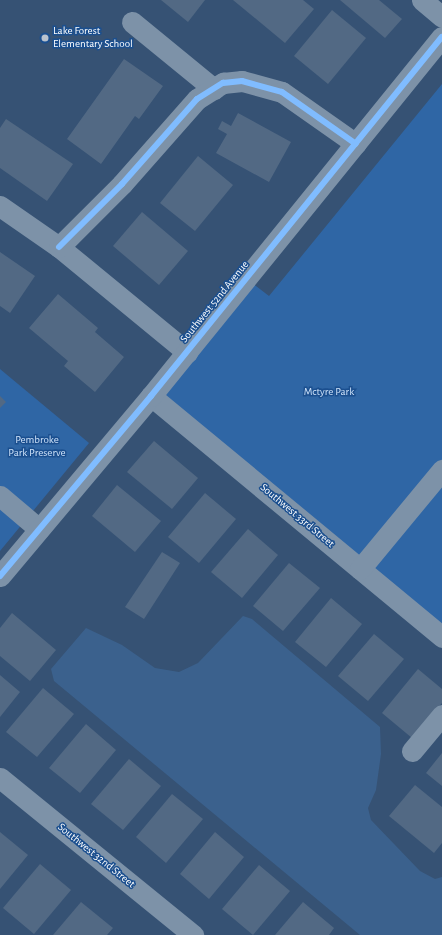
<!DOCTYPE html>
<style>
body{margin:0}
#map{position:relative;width:442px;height:935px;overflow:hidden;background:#365274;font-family:"Alegreya Sans",sans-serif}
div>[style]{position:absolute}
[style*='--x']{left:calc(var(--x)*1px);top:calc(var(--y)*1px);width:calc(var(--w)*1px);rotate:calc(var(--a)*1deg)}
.green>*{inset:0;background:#2f66a5}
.water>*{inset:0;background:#3b618d}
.building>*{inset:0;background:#526984}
.minor>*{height:21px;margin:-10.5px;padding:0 10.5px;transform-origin:10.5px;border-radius:10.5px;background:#7d92a8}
.cycleway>*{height:6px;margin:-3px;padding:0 3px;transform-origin:3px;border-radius:3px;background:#80bcff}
.dots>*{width:11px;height:11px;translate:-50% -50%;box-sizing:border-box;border:2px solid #1b4f8f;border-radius:50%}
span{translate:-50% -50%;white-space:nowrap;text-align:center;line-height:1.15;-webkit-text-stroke:3px #1b4f8f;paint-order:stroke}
.poi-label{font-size:11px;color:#fff}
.left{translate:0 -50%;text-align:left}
.street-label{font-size:11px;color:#fff}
.park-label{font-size:11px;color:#cfe3fa}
</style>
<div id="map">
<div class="green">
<div style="clip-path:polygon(442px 84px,442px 634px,157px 399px,252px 283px,269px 296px)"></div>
<div style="clip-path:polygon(0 369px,89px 443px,0 551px)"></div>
</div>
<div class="water">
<div style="clip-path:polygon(243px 616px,252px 619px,380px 727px,381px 754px,376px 790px,368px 808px,371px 820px,420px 871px,435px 879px,442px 877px,442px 935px,360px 935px,54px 681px,51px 669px,86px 628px,122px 645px,155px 668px,179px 672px,198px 663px)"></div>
</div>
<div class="building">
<div style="clip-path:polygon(161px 0,205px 0,188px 22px)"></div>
<div style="clip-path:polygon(233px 0,303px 0,314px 9px,285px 43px)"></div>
<div style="clip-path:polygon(340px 0,379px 0,402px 19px,385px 38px)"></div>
<div style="clip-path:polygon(332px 10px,366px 38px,328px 84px,294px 56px)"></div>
<div style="clip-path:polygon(124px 59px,163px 86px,139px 119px,135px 116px,101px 164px,67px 139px)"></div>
<div style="clip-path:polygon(238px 113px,291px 142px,269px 182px,216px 153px,227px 134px,218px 129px,222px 121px,231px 126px)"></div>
<div style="clip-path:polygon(6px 119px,73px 164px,47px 201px,0 168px,0 128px)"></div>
<div style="clip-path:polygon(198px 156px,233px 185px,195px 231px,160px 203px)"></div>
<div style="clip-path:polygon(142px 212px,188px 251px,159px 285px,113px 246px)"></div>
<div style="clip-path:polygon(0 252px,35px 276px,10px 313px,0 306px)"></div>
<div style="clip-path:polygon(58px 294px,98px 328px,95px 332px,124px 357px,95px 392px,64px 366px,68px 361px,29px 328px)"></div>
<div style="clip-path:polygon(0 396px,6px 402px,0 408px)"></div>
<div style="clip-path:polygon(154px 441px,198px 478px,172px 509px,127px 472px)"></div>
<div style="clip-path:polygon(117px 485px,161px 521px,135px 552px,92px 516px)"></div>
<div style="clip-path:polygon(205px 493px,236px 519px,199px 563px,168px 537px)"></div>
<div style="clip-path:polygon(248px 529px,278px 555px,242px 598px,211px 572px)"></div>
<div style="clip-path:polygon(162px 552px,180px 563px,144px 619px,125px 607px)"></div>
<div style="clip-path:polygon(289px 563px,320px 588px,283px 631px,253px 606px)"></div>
<div style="clip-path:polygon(331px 598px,362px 624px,326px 667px,295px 642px)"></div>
<div style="clip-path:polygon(12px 613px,56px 650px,30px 681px,0 656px,0 628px)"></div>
<div style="clip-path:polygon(374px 634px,404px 659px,368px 701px,338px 676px)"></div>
<div style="clip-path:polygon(418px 669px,442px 689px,442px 703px,412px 738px,382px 713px)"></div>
<div style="clip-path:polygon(0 675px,20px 692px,0 717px)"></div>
<div style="clip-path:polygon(43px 688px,74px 714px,37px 757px,6px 732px)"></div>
<div style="clip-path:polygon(86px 724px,116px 750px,80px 793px,49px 768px)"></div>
<div style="clip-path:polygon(442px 753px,442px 786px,426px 773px)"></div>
<div style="clip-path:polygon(129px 759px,161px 786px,123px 830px,91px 804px)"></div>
<div style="clip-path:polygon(415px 785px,442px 807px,442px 843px,434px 853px,389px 816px)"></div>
<div style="clip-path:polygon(172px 794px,203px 819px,166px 863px,136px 837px)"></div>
<div style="clip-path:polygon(0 832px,28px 855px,0 889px)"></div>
<div style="clip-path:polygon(215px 832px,244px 857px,209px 899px,180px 874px)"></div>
<div style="clip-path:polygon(40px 864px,71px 890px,34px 934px,3px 908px)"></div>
<div style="clip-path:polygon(259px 865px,290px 891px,253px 935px,222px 909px)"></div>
<div style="clip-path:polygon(81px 902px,113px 928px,107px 935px,53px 935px)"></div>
<div style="clip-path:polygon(303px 902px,334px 928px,329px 935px,275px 935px)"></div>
</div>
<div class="minor">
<div style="--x:422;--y:0;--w:26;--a:40"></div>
<div style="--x:132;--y:22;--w:106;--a:39.3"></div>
<div style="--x:0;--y:206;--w:72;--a:34.8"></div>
<div style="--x:59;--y:247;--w:166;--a:39.4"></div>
<div style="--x:59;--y:247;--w:89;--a:-45"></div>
<div style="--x:122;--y:184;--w:113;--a:-48.6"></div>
<div style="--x:197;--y:99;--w:31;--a:-32"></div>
<div style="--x:223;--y:83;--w:19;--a:-6"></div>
<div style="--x:242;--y:81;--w:41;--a:15.4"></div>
<div style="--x:282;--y:92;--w:90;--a:35.1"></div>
<div style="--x:151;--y:396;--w:378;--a:39.6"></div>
<div style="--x:0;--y:496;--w:51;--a:40.2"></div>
<div style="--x:360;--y:569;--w:129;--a:-50.4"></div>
<div style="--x:0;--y:576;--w:235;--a:-50"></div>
<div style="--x:151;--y:396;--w:462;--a:-51"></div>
<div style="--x:412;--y:751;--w:47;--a:-50.2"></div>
<div style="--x:0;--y:778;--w:249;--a:39.1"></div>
</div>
<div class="cycleway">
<div style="--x:59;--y:247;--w:89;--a:-45"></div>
<div style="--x:122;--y:184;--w:113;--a:-48.6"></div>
<div style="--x:197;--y:99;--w:31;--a:-32"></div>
<div style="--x:223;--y:83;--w:19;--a:-6"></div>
<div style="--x:242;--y:81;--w:41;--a:15.4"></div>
<div style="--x:282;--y:92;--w:90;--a:35.1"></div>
<div style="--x:0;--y:576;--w:235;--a:-50"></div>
<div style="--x:151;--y:396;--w:462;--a:-51"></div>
</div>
<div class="dots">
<div style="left:45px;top:38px;background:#b9c2ce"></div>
</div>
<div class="poi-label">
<span class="left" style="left:53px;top:38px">Lake Forest<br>Elementary School</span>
</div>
<div class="street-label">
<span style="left:215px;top:302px;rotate:-51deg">Southwest 52nd Avenue</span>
<span style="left:297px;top:516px;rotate:40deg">Southwest 33rd Street</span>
<span style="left:96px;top:856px;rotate:39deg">Southwest 32nd Street</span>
</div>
<div class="park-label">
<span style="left:329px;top:392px">Mctyre Park</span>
<span style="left:37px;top:447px">Pembroke<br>Park Preserve</span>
</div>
</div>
